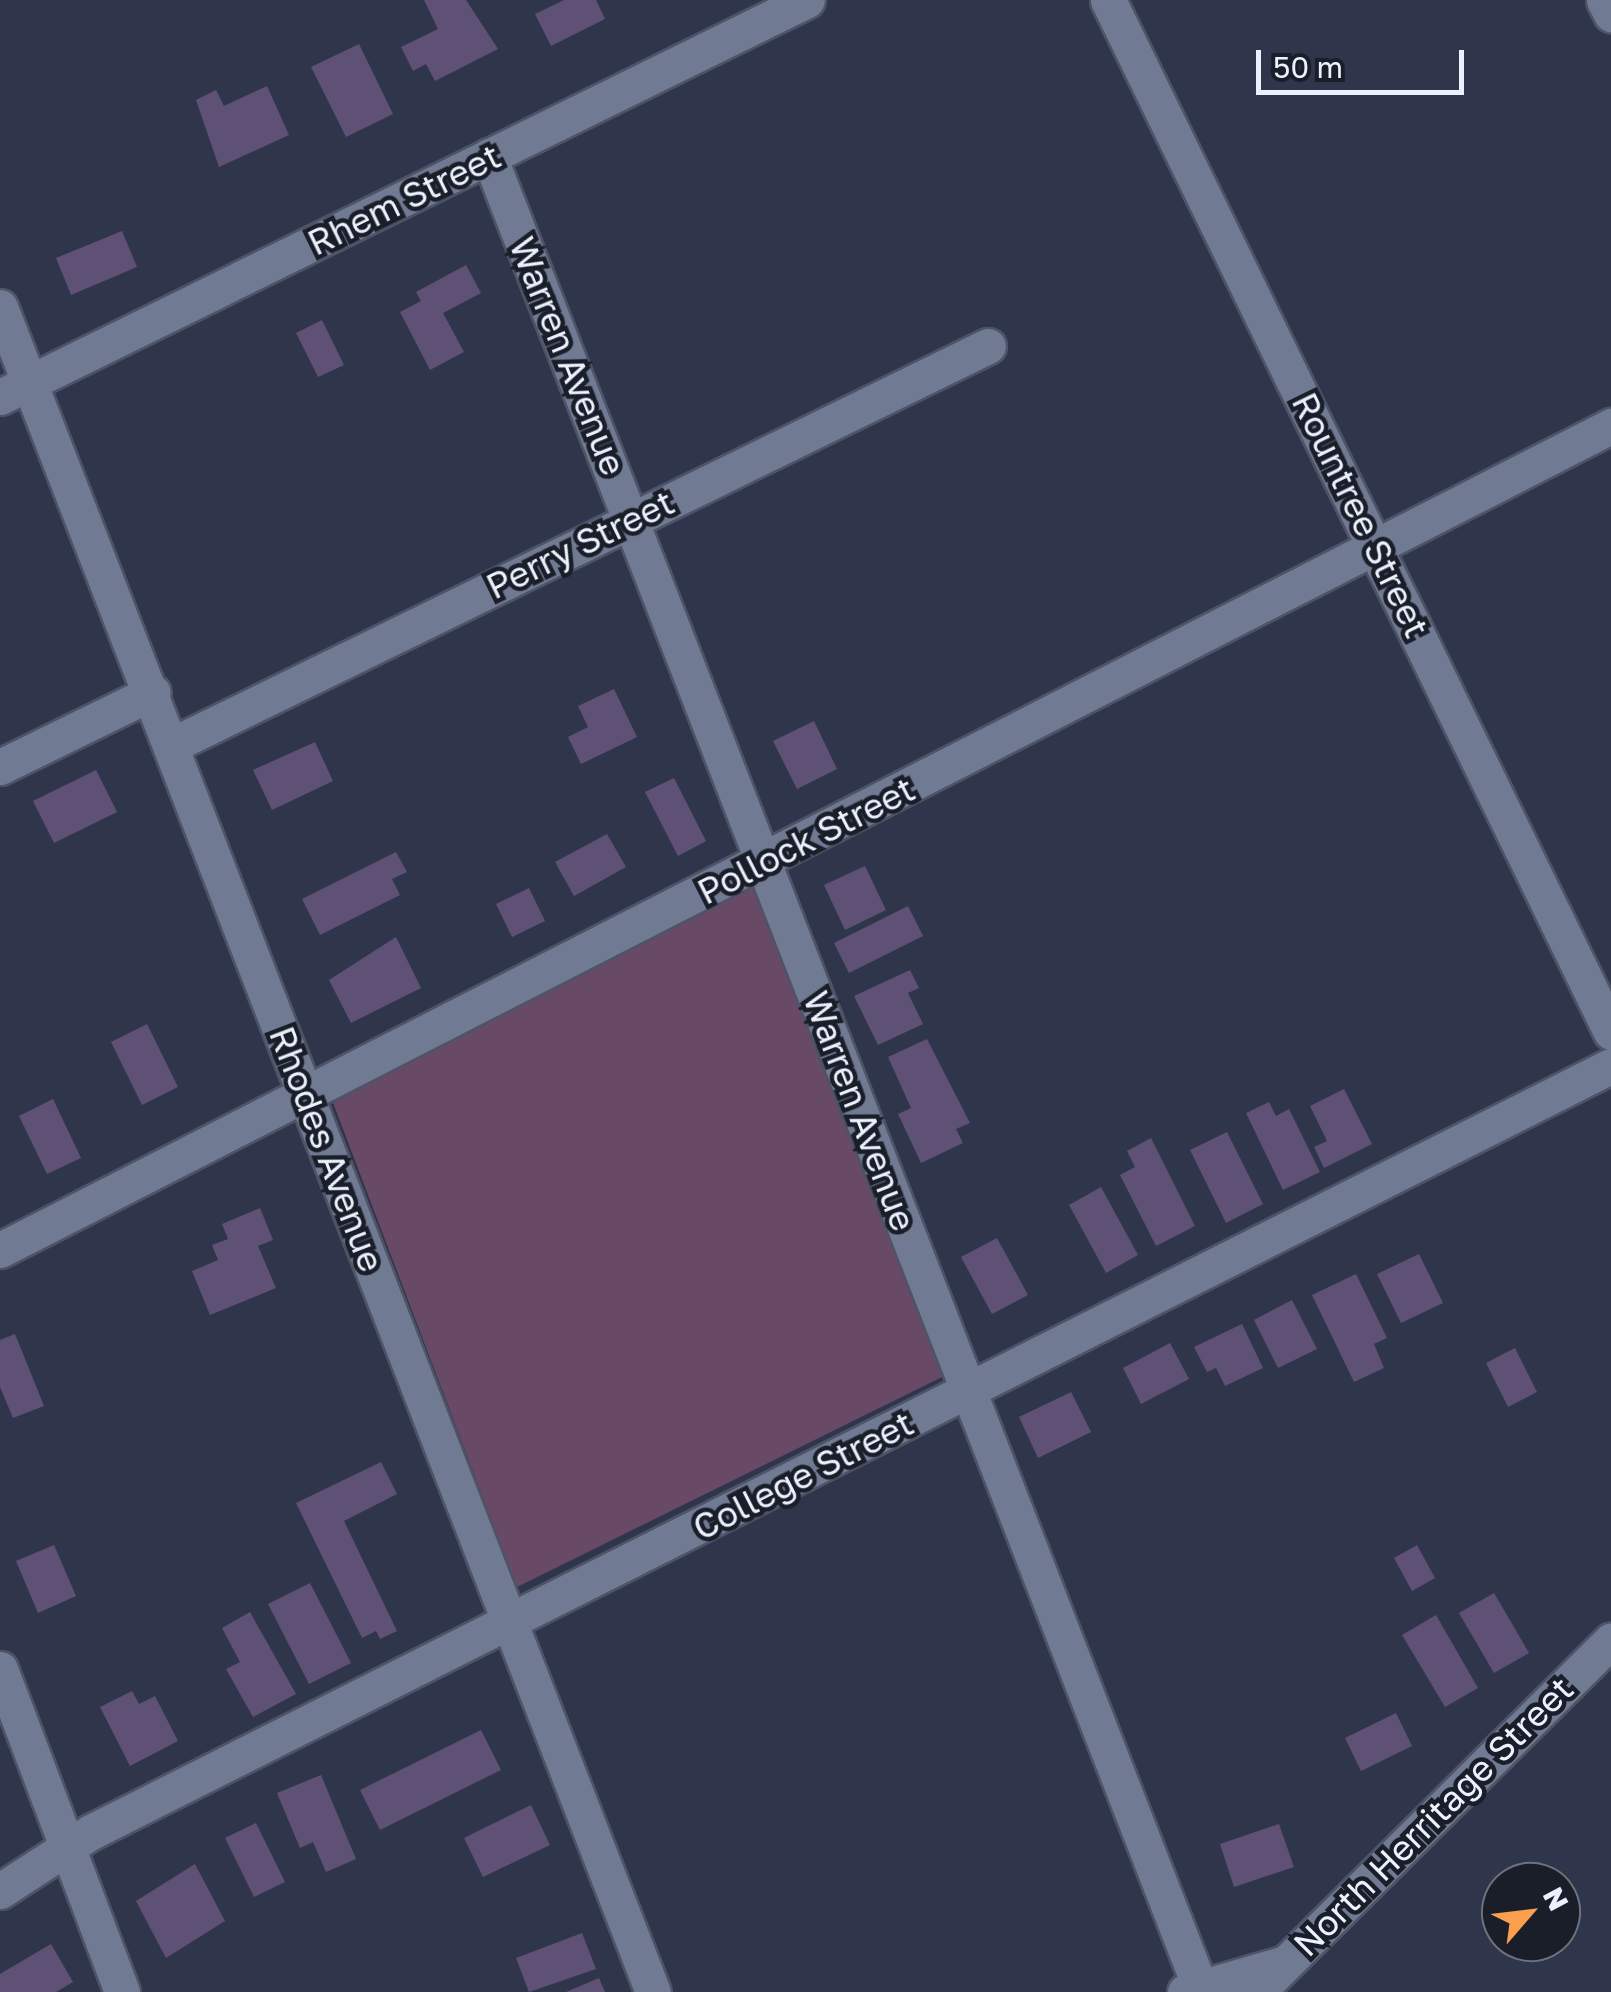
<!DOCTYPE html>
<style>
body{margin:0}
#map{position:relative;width:1611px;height:1992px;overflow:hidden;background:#2f364c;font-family:"Golos Text",sans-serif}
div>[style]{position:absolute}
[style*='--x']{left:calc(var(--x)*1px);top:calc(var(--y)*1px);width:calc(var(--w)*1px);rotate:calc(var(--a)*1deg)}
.green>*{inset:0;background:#694a66}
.building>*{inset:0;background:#5e5175}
.roads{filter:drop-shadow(2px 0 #4e5467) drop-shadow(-2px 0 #4e5467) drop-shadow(0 2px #4e5467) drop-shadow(0 -2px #4e5467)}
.minor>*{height:35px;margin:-17.5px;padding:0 17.5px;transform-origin:17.5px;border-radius:17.5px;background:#717a93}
span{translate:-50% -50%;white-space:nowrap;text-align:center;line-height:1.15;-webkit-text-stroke:9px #1a1e28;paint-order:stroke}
.street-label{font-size:35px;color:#ebf1ff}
.north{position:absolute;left:1481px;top:1862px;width:100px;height:100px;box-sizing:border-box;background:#1a1e28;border:2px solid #6e727e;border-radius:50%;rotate:62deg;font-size:28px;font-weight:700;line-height:40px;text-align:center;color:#ebf1ff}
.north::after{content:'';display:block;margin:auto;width:35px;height:45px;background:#fa9f4e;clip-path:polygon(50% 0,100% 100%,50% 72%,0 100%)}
.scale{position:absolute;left:1256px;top:50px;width:208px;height:45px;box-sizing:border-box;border:5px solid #ebf1ff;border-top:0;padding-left:12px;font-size:30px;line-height:35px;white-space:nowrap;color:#ebf1ff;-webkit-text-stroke:8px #1a1e28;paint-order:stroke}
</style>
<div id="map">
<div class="green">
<div style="clip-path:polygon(755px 886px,944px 1376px,517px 1587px,332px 1100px)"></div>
</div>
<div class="building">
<div style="clip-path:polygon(424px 0,466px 0,498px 49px,435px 81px,426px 64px,413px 71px,401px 47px,438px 29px)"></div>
<div style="clip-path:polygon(564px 0,596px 0,605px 19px,551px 46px,535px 14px)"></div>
<div style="clip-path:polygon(359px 44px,393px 114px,346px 137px,311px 67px)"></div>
<div style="clip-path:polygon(267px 86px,289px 135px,219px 167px,196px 100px,216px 90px,224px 106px)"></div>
<div style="clip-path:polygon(122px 231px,137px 267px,71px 295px,56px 258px)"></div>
<div style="clip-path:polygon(466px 265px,481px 293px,443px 313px,464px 352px,430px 370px,400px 312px,421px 301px,416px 292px)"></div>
<div style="clip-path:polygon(322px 320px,344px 365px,318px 377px,296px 333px)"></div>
<div style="clip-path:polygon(614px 689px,637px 737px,581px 764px,568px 737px,588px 727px,578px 706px)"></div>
<div style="clip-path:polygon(814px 721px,837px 769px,797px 789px,773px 741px)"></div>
<div style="clip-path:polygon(315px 742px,333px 781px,272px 810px,253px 770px)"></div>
<div style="clip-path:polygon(96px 770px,117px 812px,54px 843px,33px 801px)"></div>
<div style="clip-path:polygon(674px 778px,706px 841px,678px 856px,645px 792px)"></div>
<div style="clip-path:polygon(607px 834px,626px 867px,574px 896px,555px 862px)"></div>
<div style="clip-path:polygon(396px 852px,407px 872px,392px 879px,400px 895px,320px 935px,302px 899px)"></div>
<div style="clip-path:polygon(865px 866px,886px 910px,845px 930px,824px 885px)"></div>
<div style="clip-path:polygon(529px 888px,545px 921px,512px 937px,496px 904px)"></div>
<div style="clip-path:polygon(908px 906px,923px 936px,849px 973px,834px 943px)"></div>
<div style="clip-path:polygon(396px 937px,421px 988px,351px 1023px,329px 980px)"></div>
<div style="clip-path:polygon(910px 970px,919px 988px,908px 993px,923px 1024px,878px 1045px,854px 996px)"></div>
<div style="clip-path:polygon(147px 1024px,178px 1087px,142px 1105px,111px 1042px)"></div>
<div style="clip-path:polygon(927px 1039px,970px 1123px,956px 1129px,963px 1143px,921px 1163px,898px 1114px,911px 1108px,888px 1057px)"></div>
<div style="clip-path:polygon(1344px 1089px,1372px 1144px,1324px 1168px,1314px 1147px,1327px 1141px,1310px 1106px)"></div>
<div style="clip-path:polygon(53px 1099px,81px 1158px,47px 1174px,19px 1116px)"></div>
<div style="clip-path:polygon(1269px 1102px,1276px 1116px,1289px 1109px,1320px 1172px,1283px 1190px,1246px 1113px)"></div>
<div style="clip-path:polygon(1227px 1132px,1263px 1204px,1226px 1223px,1190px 1150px)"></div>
<div style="clip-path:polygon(1151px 1138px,1195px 1226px,1156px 1246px,1120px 1175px,1135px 1167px,1127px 1151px)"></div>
<div style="clip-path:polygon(1101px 1187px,1138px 1255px,1106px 1273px,1069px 1205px)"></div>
<div style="clip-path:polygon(260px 1208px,273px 1240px,258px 1246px,276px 1288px,210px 1315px,192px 1271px,218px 1260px,212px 1245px,228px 1239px,222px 1224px)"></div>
<div style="clip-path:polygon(997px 1238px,1028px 1295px,992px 1314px,961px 1257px)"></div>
<div style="clip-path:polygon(1419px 1254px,1443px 1303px,1401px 1323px,1377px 1274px)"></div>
<div style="clip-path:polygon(1356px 1274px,1387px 1338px,1374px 1344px,1384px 1368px,1354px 1382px,1312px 1295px)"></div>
<div style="clip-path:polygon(1292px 1300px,1317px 1349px,1278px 1368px,1254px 1320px)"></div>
<div style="clip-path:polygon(1242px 1324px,1263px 1368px,1225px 1386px,1216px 1368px,1207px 1372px,1194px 1347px)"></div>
<div style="clip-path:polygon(15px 1334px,44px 1406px,13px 1418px,0 1387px,0 1340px)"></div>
<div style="clip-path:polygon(1170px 1343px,1189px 1379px,1141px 1404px,1123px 1368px)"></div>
<div style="clip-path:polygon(1515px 1348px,1537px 1392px,1508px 1407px,1486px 1363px)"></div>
<div style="clip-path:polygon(1071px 1392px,1091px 1432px,1038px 1458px,1019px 1417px)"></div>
<div style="clip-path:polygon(381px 1462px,397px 1494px,344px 1521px,397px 1631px,380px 1639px,376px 1631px,362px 1638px,296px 1503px)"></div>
<div style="clip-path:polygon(54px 1545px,76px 1596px,38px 1613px,16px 1561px)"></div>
<div style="clip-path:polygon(1417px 1545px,1435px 1578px,1412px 1591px,1394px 1558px)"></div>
<div style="clip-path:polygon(310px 1583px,351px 1663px,309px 1684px,268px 1604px)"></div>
<div style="clip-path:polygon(1494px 1593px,1529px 1653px,1494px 1673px,1459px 1613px)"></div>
<div style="clip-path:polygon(250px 1612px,296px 1694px,253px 1717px,226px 1669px,240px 1662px,222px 1628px)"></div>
<div style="clip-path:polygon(1436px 1615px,1478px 1688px,1445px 1707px,1402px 1635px)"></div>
<div style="clip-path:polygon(132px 1691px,139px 1704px,155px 1696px,178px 1741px,130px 1766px,100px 1707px)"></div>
<div style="clip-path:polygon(1396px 1713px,1412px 1746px,1361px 1771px,1345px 1738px)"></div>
<div style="clip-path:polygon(481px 1730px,501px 1770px,380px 1830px,360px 1790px)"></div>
<div style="clip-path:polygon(321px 1775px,356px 1859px,326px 1872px,313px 1842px,300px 1848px,277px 1793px)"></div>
<div style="clip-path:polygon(531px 1805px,550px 1845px,483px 1877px,464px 1838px)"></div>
<div style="clip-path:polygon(256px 1823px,285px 1882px,254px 1897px,225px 1838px)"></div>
<div style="clip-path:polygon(1279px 1824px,1294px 1867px,1234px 1887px,1220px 1844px)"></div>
<div style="clip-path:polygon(195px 1864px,225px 1921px,166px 1958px,136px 1901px)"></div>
<div style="clip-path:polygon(582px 1933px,596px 1969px,529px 1992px,516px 1958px)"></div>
<div style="clip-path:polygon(51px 1944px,73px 1982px,56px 1992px,0 1992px,0 1974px)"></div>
<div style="clip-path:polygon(599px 1978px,605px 1992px,566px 1992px)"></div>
</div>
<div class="roads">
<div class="minor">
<div style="--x:1108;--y:0;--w:1148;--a:64.02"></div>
<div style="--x:1604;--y:0;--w:16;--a:63"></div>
<div style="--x:489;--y:156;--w:1962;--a:68.78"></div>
<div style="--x:0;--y:307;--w:1807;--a:68.82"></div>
<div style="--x:0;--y:397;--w:899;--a:-26.19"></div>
<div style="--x:174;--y:744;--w:906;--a:-26.06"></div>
<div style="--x:0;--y:767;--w:170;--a:-26.1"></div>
<div style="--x:0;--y:1250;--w:1810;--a:-27.09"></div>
<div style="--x:0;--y:1669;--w:345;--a:69.3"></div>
<div style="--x:0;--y:1891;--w:108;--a:-33"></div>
<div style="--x:91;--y:1832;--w:1702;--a:-26.75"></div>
<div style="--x:1185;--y:1992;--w:101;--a:-16.1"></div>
<div style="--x:1257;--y:1992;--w:499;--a:-44.8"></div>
</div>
</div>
<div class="street-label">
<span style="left:404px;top:199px;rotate:-26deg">Rhem Street</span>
<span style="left:568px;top:356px;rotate:68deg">Warren Avenue</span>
<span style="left:1361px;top:515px;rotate:64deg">Rountree Street</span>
<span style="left:580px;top:544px;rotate:-26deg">Perry Street</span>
<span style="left:806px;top:840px;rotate:-27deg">Pollock Street</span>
<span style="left:860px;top:1111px;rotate:69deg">Warren Avenue</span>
<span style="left:327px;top:1149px;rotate:69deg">Rhodes Avenue</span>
<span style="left:803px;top:1475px;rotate:-27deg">College Street</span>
<span style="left:1433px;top:1816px;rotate:-45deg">North Herritage Street</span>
</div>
<div class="north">N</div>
<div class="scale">50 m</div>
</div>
